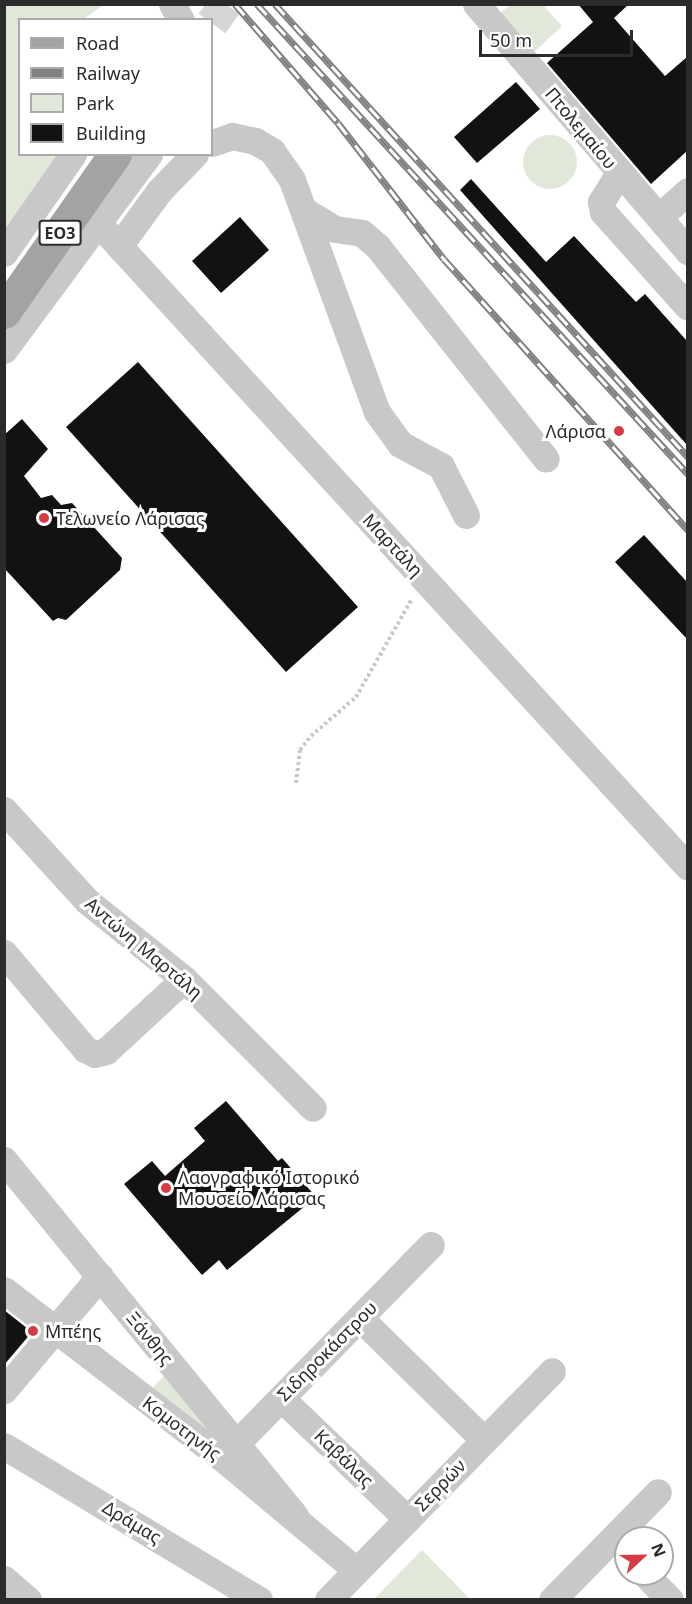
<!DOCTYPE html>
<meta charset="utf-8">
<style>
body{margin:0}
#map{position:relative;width:692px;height:1604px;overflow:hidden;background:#fff;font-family:"Noto Sans",sans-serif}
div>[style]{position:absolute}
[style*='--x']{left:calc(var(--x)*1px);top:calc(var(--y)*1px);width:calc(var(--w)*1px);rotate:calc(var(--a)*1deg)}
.green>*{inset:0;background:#e1e8da}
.round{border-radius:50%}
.building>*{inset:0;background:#121212}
.major-tunnel>*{height:33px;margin-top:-16.5px;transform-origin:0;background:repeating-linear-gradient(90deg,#d5d5d5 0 33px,transparent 0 49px)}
.path>*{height:4px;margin-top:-2px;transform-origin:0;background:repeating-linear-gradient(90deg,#c8c8c8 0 3px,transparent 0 6px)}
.minor>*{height:27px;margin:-13.5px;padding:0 13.5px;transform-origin:13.5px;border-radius:13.5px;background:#c8c8c8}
.major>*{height:33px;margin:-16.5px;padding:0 16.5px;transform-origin:16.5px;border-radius:16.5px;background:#a3a3a3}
.rail>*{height:7px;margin-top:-3.5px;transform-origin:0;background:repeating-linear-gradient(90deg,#fff 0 14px,#808080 0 28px);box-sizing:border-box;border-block:2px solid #808080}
.dots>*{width:16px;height:16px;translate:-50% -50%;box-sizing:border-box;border:3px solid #fff;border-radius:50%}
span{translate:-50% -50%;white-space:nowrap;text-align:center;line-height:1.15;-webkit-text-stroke:6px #fff;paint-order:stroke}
.shield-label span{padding:2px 4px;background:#fff;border:2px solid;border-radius:4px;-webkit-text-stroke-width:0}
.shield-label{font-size:16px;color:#2b2b2b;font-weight:700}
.street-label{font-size:18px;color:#2b2b2b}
.poi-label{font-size:18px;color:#2b2b2b}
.right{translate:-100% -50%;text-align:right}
.left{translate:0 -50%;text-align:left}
.frame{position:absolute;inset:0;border:6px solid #2b2b2b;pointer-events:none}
.legend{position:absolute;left:18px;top:18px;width:195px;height:138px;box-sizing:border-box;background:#fff;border:2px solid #aaa;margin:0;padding:8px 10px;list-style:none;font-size:18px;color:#2b2b2b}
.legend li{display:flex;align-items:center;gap:12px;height:30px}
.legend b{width:30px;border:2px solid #aaa}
.north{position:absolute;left:614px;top:1526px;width:60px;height:60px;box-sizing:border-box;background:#fff;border:2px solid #aaa;border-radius:50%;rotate:68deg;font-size:16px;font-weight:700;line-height:24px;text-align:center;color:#2b2b2b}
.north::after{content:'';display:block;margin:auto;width:21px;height:27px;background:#d63a42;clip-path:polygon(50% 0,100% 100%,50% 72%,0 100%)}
.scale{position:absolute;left:479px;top:30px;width:154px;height:27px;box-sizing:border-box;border:3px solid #2b2b2b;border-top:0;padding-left:8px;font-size:18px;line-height:21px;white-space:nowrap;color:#2b2b2b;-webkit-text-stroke:4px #fff;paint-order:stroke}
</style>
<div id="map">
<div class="green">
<div style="clip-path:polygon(5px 5px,103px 5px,84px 19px,20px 20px,20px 154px,64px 155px,5px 245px)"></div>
<div style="clip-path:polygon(510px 5px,543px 5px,562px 26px,534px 52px,499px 14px)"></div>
<div class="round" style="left:523px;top:135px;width:54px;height:54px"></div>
<div style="clip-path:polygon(164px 1376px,220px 1441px,150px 1390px)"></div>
<div style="clip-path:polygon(422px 1550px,470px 1599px,374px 1599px)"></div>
</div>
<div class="building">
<div style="clip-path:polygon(578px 4px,629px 4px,614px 18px,665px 76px,687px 57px,687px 151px,651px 184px,547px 63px,593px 22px)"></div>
<div style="clip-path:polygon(516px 82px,540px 109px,477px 163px,454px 137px)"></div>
<div style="clip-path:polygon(471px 179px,546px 262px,574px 236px,636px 302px,645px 294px,687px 341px,687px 445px,460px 190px)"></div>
<div style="clip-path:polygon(240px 217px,269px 250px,221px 293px,192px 261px)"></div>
<div style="clip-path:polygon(138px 362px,358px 607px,286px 672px,66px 427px)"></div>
<div style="clip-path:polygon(22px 419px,48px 449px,24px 476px,41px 498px,52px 495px,61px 505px,72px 503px,122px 558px,120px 570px,66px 620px,58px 618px,53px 621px,4px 568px,4px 435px)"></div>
<div style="clip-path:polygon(644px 535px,687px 582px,687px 639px,615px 562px)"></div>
<div style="clip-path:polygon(226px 1101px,278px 1161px,282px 1158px,316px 1197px,227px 1270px,219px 1260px,202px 1275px,124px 1184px,152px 1161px,165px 1176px,205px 1141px,194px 1128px)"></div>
<div style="clip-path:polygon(4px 1310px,32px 1332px,4px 1365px)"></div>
</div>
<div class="major-tunnel">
<div style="--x:212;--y:23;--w:24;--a:-54"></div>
</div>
<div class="path">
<div style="--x:296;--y:783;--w:33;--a:-83"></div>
<div style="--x:300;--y:750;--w:18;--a:-52"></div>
<div style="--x:311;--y:736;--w:60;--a:-40.9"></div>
<div style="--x:356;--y:697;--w:113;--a:-60.3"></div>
</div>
<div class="minor">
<div style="--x:172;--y:4;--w:18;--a:61"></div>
<div style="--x:476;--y:4;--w:326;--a:49.4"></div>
<div style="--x:212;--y:143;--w:21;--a:-19"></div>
<div style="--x:232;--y:136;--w:24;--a:12"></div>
<div style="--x:255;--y:141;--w:20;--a:30"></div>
<div style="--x:272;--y:151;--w:35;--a:55"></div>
<div style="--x:292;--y:180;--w:247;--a:69.9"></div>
<div style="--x:377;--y:412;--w:39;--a:54"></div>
<div style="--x:400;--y:444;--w:47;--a:28.2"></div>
<div style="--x:441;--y:466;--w:55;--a:63"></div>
<div style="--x:619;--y:173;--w:34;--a:122"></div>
<div style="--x:601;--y:202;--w:10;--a:79"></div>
<div style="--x:603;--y:212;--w:127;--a:48.2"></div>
<div style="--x:305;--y:211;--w:35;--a:31"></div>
<div style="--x:335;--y:229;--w:27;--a:8"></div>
<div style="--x:362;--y:233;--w:21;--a:41"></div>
<div style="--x:378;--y:247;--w:270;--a:51.6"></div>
<div style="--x:659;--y:217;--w:39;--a:-42"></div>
<div style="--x:98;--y:223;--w:873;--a:47.51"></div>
<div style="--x:119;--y:246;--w:69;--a:-53.8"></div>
<div style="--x:160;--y:190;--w:50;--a:-45.8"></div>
<div style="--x:4;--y:253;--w:121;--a:-55.1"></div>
<div style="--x:4;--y:350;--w:244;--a:-53.5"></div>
<div style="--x:4;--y:810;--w:123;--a:47.6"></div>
<div style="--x:87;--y:901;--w:124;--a:38.8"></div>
<div style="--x:184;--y:979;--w:182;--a:45"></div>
<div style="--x:4;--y:953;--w:126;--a:49.8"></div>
<div style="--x:85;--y:1049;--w:11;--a:27"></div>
<div style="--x:95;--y:1054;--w:11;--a:-15"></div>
<div style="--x:106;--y:1051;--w:106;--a:-42.7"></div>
<div style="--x:4;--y:1160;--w:460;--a:50.7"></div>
<div style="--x:4;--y:1290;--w:275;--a:37.6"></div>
<div style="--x:222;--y:1458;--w:175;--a:39.9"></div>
<div style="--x:360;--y:1318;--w:173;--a:44.5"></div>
<div style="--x:4;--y:1390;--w:149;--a:-49.9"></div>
<div style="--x:281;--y:1398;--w:175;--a:43.8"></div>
<div style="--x:4;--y:1446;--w:298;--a:31.1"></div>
<div style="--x:225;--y:1455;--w:294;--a:-45.6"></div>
<div style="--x:645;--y:1574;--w:36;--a:46"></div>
<div style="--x:4;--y:1579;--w:32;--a:41"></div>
<div style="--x:328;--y:1600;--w:320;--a:-45.6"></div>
<div style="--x:552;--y:1600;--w:151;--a:-45.5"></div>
</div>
<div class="major">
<div style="--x:4;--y:312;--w:193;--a:-54.9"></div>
</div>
<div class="rail">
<div style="--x:235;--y:4;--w:157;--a:49.1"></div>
<div style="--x:338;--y:123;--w:172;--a:52.1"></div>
<div style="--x:444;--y:259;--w:365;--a:48"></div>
<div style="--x:257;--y:4;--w:638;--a:47.48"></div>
<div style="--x:275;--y:4;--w:613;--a:47.64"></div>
</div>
<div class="dots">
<div style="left:619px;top:431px;background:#d63a42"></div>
<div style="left:44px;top:518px;background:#d63a42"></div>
<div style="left:166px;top:1188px;background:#d63a42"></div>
<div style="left:33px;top:1331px;background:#d63a42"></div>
</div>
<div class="shield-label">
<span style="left:60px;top:233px">ΕΟ3</span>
</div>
<div class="street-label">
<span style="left:581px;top:128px;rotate:50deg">Πτολεμαίου</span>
<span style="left:393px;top:545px;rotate:47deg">Μαρτάλη</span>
<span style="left:144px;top:948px;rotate:40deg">Αντώνη Μαρτάλη</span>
<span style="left:150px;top:1338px;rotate:51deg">Ξάνθης</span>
<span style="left:327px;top:1351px;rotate:-45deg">Σιδηροκάστρου</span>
<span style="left:182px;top:1428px;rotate:37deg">Κομοτηνής</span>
<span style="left:344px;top:1458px;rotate:44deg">Καβάλας</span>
<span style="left:440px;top:1485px;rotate:-46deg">Σερρών</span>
<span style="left:132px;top:1522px;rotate:31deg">Δράμας</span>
</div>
<div class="poi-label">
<span class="right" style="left:606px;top:431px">Λάρισα</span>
<span class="left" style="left:56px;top:518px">Τελωνείο Λάρισας</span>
<span class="left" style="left:178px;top:1188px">Λαογραφικό Ιστορικό<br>Μουσείο Λάρισας</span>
<span class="left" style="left:45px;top:1331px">Μπέης</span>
</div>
<div class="frame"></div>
<ul class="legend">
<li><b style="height:8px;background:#a3a3a3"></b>Road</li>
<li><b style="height:8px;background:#808080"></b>Railway</li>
<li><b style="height:16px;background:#e1e8da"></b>Park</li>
<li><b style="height:16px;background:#121212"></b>Building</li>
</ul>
<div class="north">N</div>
<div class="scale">50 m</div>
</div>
